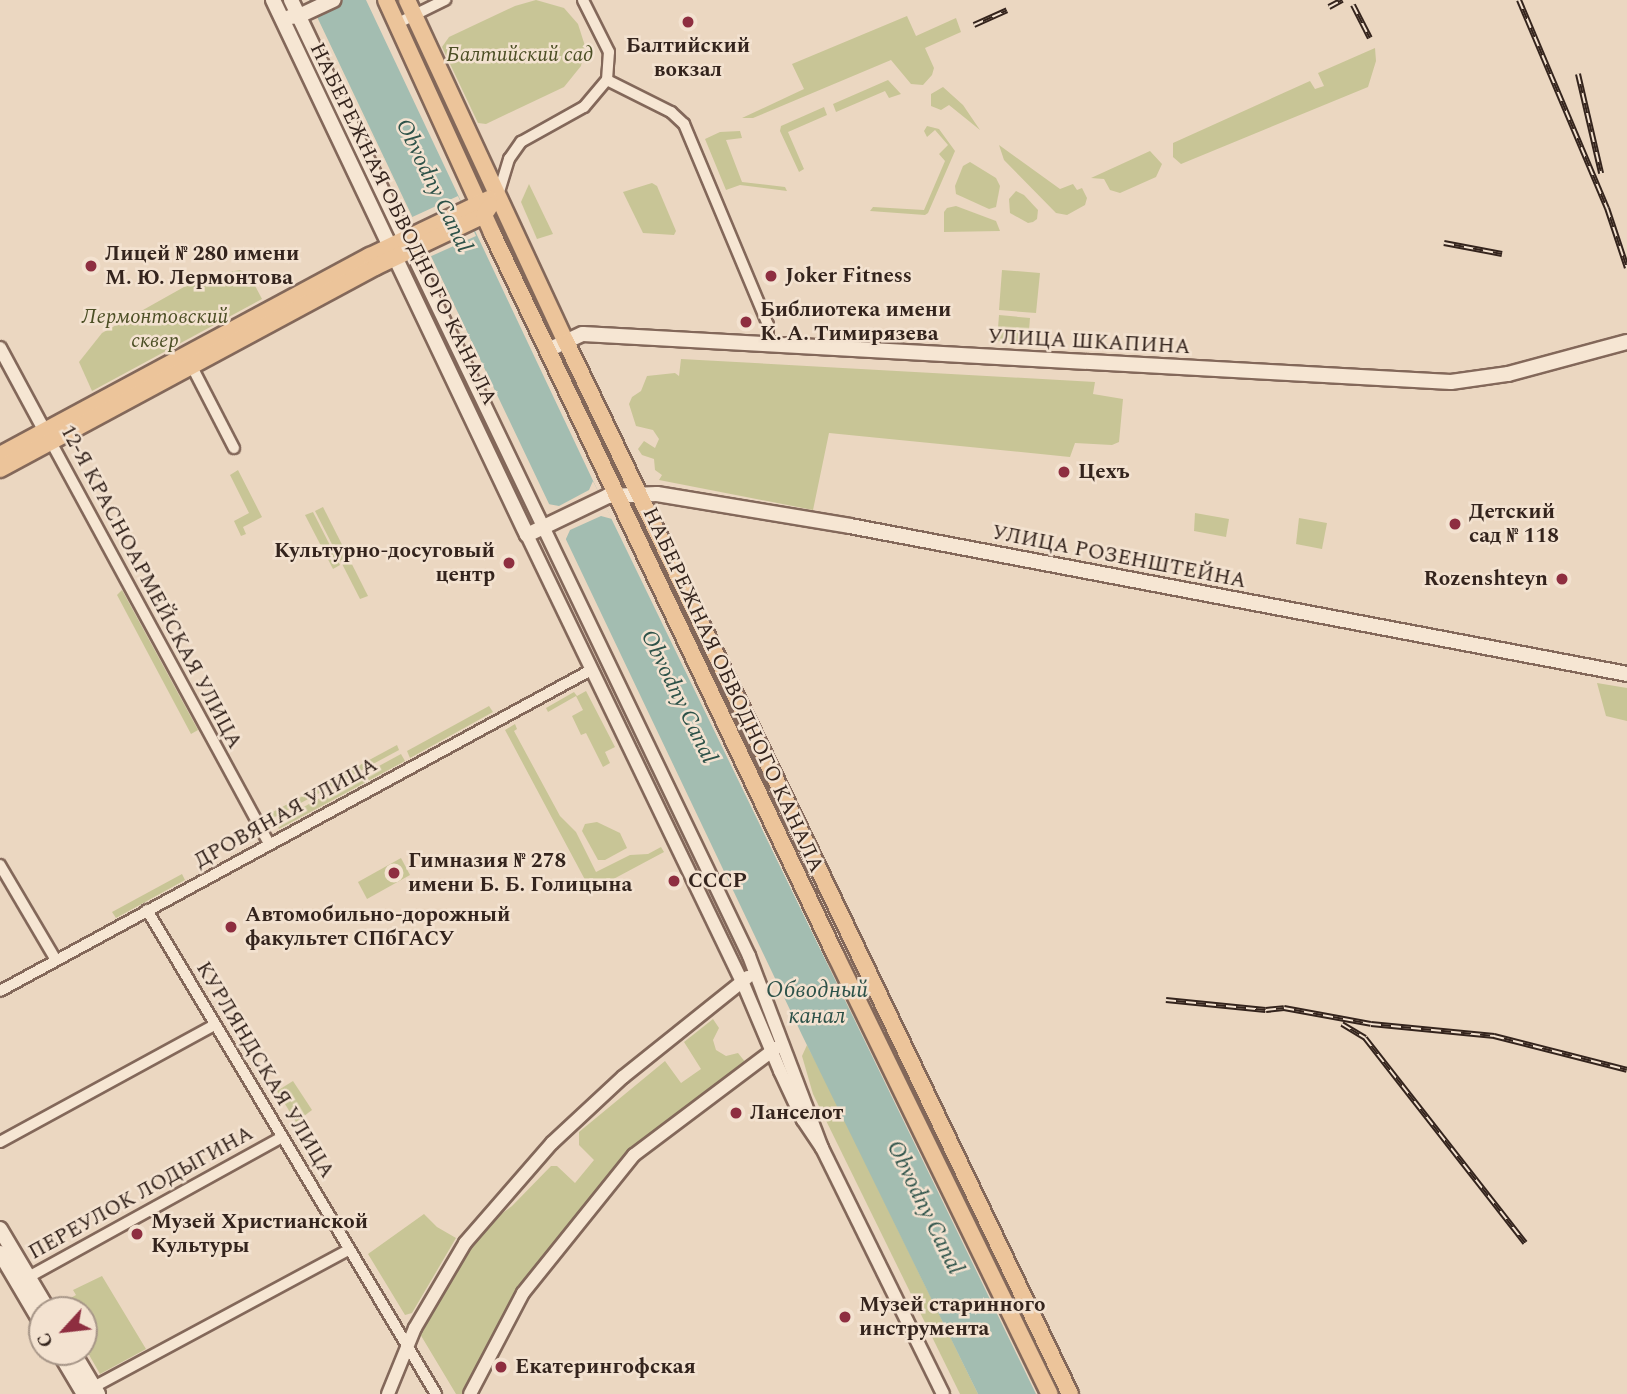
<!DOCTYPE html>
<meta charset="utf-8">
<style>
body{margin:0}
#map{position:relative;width:1627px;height:1394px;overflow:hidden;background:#ebd7c1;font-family:Spectral,serif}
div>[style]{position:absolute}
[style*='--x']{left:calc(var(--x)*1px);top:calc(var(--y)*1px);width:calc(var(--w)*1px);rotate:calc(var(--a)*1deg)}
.green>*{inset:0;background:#c8c596}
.water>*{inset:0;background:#a3bdb1}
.pier>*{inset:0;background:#ebd7c1}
.roads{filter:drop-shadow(2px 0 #83685a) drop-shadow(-2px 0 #83685a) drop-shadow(0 2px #83685a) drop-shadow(0 -2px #83685a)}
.minor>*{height:10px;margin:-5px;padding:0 5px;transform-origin:5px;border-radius:5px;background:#f6e6d3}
.tertiary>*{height:12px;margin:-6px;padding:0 6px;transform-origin:6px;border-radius:6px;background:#f6e6d3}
.secondary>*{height:14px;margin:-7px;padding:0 7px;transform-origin:7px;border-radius:7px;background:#f6e6d3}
.primary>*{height:16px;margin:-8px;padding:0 8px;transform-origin:8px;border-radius:8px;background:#ecc49a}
.rail>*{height:6px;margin-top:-3px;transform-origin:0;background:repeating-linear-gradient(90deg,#f3e2d0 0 10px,#34241d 0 20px);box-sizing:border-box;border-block:2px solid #34241d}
.dots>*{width:19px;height:19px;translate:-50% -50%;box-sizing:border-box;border:4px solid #f3e2d0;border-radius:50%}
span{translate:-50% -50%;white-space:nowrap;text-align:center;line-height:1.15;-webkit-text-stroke:5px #f3e2d0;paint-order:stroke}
.poi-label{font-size:21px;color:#34241d;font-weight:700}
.left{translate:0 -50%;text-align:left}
.right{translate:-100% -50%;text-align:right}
.park-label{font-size:21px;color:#4c4f25;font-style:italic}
.street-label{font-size:21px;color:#34241d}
.water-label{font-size:23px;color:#2d5249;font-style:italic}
.north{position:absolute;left:28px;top:1296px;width:70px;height:70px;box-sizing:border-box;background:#f3e2d0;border:2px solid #a79688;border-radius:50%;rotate:243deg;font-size:19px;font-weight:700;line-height:28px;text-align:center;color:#34241d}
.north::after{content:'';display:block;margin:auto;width:24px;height:32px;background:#8e2e40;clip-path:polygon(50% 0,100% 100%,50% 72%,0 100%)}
</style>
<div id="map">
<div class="green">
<div style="clip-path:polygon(536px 0,564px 8px,578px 24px,585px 46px,581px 66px,564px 87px,486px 124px,478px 123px,442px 47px,449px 37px,515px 6px)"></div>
<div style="clip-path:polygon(907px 16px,916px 36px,956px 18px,961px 32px,925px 48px,934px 68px,932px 75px,923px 85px,911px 84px,891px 60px,753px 118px,742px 118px,804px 89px,792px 64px)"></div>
<div style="clip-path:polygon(1375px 48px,1376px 61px,1368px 87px,1181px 164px,1173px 157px,1173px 143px,1310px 81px,1315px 89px,1324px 86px,1318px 73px)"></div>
<div style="clip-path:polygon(888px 80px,901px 94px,889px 98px,885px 91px,836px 112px,833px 104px)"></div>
<div style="clip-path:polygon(943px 87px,963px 105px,980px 130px,949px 105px,941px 110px,931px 106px,931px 94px)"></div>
<div style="clip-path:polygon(824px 107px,827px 115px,788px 132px,804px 169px,799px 172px,780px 131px,781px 126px)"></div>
<div style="clip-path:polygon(927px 126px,939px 129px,955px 151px,928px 213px,925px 215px,870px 211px,873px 207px,924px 210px,945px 161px,939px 154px,948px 145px,935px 130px,927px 137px,924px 131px)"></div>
<div style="clip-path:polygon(740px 131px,742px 138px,726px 140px,742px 182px,785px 187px,787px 191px,740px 185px,726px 190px,705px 139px,720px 132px)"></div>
<div style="clip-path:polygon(999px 145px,1060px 189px,1073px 184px,1077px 190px,1082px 188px,1087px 198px,1085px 205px,1067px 215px,1056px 213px,1004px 160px)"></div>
<div style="clip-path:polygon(1150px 151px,1162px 164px,1156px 177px,1120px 193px,1110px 190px,1104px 179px,1091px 178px)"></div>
<div style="clip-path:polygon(970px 162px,996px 178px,1000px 186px,996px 207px,989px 209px,956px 194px,955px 186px,963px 166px)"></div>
<div style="clip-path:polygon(652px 183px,657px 186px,676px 231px,674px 235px,643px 233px,623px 192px)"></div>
<div style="clip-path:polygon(529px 184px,553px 234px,537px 239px,521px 202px)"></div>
<div style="clip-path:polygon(1016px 191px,1024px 195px,1038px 210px,1037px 219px,1033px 222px,1028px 223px,1010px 213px,1009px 199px)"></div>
<div style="clip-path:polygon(956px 206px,996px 221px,1000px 231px,944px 232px,944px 212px,947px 208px)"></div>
<div style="clip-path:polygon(240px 270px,250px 276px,262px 299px,92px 391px,79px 362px,102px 333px,200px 278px)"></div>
<div style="clip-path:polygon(1002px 270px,1040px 273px,1036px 313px,999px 310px)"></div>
<div style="clip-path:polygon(999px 315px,1030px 318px,1028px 343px,997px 341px)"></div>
<div style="clip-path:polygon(681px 359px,1095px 382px,1093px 394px,1123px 399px,1119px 442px,1112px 445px,1075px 443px,1070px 457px,829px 433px,813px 510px,659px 480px,662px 475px,655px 470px,654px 459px,642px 455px,638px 449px,644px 441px,655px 448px,659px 439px,653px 430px,636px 426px,629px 404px,632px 397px,641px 391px,647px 376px,675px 373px,679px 376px)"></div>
<div style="clip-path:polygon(238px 470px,262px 517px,243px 527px,246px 534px,241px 536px,234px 521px,249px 513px,230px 475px)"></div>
<div style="clip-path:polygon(323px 507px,368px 596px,360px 599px,315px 511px)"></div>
<div style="clip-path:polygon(313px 512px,340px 565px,333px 569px,305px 515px)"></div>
<div style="clip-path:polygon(1195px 513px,1229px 519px,1226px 537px,1194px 531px)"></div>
<div style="clip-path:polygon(1299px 518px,1327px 523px,1322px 549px,1296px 544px)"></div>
<div style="clip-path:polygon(122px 590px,198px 730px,191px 734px,117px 595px)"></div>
<div style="clip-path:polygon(1597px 683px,1627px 688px,1627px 721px,1606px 716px)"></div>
<div style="clip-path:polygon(586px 691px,615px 747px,605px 752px,610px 763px,603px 767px,586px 733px,581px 735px,572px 716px,583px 710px,576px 696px,548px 712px,546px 708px,574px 692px,577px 696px)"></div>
<div style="clip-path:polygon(489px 706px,493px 712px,410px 758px,407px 751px)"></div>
<div style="clip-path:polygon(515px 724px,517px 729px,514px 731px,560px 816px,576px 832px,596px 872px,630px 855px,648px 854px,661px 847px,664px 852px,591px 891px,505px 730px)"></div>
<div style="clip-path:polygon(397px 745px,399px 750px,273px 818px,271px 813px)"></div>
<div style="clip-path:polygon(401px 754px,405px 761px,279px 829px,276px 822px)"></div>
<div style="clip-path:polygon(597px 822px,620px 833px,627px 848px,605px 860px,598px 860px,582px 831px,585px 824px)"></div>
<div style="clip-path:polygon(401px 858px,410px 875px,367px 899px,358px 882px)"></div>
<div style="clip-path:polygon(182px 874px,185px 880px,116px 918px,112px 912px)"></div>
<div style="clip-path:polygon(713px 1019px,719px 1028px,713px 1040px,716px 1050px,726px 1056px,738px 1053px,746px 1063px,656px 1132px,519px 1289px,465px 1394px,456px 1394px,420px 1334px,468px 1249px,489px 1223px,512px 1206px,551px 1166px,557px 1166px,575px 1183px,594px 1160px,579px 1145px,579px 1132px,665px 1061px,681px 1083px,701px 1069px,684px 1042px)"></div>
<div style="clip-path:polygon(807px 1045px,828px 1086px,978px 1394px,960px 1394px,813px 1094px,802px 1056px)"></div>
<div style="clip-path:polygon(293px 1081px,312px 1110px,296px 1122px,277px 1091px)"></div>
<div style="clip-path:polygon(424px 1214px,437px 1227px,456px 1238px,412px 1313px,405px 1315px,368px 1254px)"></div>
<div style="clip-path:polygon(102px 1276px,146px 1349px,100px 1374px,84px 1346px,84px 1310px,63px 1310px,60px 1304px,76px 1295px,73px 1290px)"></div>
</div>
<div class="water">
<div style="clip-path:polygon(309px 0,366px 0,596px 487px,1036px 1394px,978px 1394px,802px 1035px)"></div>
</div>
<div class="pier">
<div style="clip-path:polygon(458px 196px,476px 236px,427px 258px,408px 219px)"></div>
<div style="clip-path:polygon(593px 481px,612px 519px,601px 516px,570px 530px,565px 541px,548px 504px,559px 506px,589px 490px)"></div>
</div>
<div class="roads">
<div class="minor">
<div style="--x:396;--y:24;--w:55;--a:-26.1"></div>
<div style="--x:607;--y:80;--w:72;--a:26.6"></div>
<div style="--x:671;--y:112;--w:18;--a:43"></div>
<div style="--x:684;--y:124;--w:218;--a:67.3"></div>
<div style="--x:768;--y:325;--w:19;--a:90"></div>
<div style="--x:498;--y:195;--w:38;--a:-73"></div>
<div style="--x:509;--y:159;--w:21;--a:-55"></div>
<div style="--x:521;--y:142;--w:72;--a:-29.1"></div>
<div style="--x:584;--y:107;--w:35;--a:-50"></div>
<div style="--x:607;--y:80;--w:28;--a:-86"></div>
<div style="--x:609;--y:52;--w:58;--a:-116.6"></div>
<div style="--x:189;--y:361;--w:98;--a:62.7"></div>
<div style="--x:51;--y:442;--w:457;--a:61.5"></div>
<div style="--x:0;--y:865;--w:110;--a:59.5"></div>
<div style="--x:147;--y:910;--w:564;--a:59.16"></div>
<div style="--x:0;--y:991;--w:673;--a:-28.51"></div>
<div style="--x:0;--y:1142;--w:245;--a:-28.6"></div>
<div style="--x:25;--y:1279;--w:294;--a:-28.9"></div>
<div style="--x:90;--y:1389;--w:293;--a:-28.3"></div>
</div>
<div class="tertiary">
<div style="--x:407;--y:243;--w:791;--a:64.37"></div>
<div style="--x:749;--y:956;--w:205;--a:69.2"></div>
<div style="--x:0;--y:348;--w:103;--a:61.7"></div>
<div style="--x:527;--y:535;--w:495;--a:64.3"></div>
<div style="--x:742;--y:981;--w:98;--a:67.1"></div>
<div style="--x:780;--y:1071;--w:54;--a:64.9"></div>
<div style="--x:803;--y:1120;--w:34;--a:56"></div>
<div style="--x:822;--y:1148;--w:274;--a:63.8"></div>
<div style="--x:388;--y:1394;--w:71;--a:-67.8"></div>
<div style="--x:415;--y:1328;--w:99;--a:-59.5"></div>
<div style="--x:465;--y:1243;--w:133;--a:-49"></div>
<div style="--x:552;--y:1143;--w:97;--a:-42.9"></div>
<div style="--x:623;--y:1077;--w:160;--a:-38.7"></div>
<div style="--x:470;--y:1394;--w:114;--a:-62.3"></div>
<div style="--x:523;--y:1293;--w:177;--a:-51.2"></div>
<div style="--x:634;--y:1155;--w:178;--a:-37"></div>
</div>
<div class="secondary">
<div style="--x:273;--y:0;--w:592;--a:64.6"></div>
<div style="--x:527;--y:535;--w:90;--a:-25.7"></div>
<div style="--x:608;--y:496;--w:49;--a:-2.3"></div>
<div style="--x:657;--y:494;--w:196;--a:9.4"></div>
<div style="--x:850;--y:526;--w:791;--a:10.78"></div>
<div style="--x:291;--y:0;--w:265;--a:64.5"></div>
<div style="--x:290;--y:17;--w:9;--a:-6"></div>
<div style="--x:299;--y:16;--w:38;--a:-25"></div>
<div style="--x:548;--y:350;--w:38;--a:-25"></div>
<div style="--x:583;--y:334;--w:869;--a:3.17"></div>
<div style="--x:1451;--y:382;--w:58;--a:-8"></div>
<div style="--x:1508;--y:374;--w:123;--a:-15.1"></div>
<div style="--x:0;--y:1229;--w:94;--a:59.3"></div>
<div style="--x:0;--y:1253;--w:82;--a:59.4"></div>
<div style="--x:59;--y:1352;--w:49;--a:59.2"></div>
<div style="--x:73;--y:1352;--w:49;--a:59.2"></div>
</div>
<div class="primary">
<div style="--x:386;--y:0;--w:256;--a:65.5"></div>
<div style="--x:492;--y:233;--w:801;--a:64.56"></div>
<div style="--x:836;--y:956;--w:487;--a:64"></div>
<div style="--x:407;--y:0;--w:377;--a:65.1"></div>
<div style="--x:566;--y:342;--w:1166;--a:64.4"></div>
<div style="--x:0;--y:455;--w:420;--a:-28.3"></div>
<div style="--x:370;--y:256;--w:132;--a:-25.6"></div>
<div style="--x:0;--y:469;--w:426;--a:-28.3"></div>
<div style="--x:375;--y:267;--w:121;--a:-25.5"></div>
<div style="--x:484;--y:215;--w:11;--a:-56"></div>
</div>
</div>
<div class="rail">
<div style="--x:1519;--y:0;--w:226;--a:67.1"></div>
<div style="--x:1607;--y:208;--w:63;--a:71.6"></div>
<div style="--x:1353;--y:5;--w:37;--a:63"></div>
<div style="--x:1329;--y:7;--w:15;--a:-28"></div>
<div style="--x:974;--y:25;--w:36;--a:-24"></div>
<div style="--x:1578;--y:74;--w:102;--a:76.9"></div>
<div style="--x:1444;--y:243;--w:59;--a:10.7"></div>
<div style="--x:1166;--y:1000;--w:100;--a:5.7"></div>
<div style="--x:1266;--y:1010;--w:18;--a:-6"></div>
<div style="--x:1284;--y:1008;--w:88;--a:10.4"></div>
<div style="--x:1371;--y:1024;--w:124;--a:5.6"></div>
<div style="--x:1494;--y:1036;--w:137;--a:14.3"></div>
<div style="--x:1342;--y:1024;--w:27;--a:31"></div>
<div style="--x:1365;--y:1038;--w:260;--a:52"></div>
</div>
<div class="dots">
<div style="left:688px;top:22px;background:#8e2e40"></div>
<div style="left:91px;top:266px;background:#8e2e40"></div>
<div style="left:771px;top:276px;background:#8e2e40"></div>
<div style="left:746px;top:322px;background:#8e2e40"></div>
<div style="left:1064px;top:472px;background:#8e2e40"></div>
<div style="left:1455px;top:524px;background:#8e2e40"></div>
<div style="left:509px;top:563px;background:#8e2e40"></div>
<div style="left:1562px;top:579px;background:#8e2e40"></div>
<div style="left:394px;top:873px;background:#8e2e40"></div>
<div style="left:674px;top:881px;background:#8e2e40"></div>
<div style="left:231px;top:927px;background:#8e2e40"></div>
<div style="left:736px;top:1113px;background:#8e2e40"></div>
<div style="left:137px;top:1234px;background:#8e2e40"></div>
<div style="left:845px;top:1317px;background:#8e2e40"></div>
<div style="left:501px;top:1367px;background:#8e2e40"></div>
</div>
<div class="poi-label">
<span style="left:688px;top:58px">Балтийский<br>вокзал</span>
<span class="left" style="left:105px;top:266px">Лицей № 280 имени<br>М. Ю. Лермонтова</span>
<span class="left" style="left:785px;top:276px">Joker Fitness</span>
<span class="left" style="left:760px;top:322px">Библиотека имени<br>К. А. Тимирязева</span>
<span class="left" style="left:1078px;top:472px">Цехъ</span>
<span class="left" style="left:1469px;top:524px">Детский<br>сад № 118</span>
<span class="right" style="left:495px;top:563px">Культурно-досуговый<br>центр</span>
<span class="right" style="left:1548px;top:579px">Rozenshteyn</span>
<span class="left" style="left:408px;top:873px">Гимназия № 278<br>имени Б. Б. Голицына</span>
<span class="left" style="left:688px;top:881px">СССР</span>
<span class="left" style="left:245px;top:927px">Автомобильно-дорожный<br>факультет СПбГАСУ</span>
<span class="left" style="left:750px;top:1113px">Ланселот</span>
<span class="left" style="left:151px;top:1234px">Музей Христианской<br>Культуры</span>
<span class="left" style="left:859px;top:1317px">Музей старинного<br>инструмента</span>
<span class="left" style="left:515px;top:1367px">Екатерингофская</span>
</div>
<div class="park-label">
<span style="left:520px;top:55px">Балтийский сад</span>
<span style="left:155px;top:329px">Лермонтовский<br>сквер</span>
</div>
<div class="street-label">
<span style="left:403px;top:224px;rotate:64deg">НАБЕРЕЖНАЯ ОБВОДНОГО КАНАЛА</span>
<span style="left:1089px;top:342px;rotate:3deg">УЛИЦА ШКАПИНА</span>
<span style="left:1119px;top:557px;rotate:11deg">УЛИЦА РОЗЕНШТЕЙНА</span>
<span style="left:151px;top:587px;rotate:62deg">12-Я КРАСНОАРМЕЙСКАЯ УЛИЦА</span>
<span style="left:733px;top:690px;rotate:65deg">НАБЕРЕЖНАЯ ОБВОДНОГО КАНАЛА</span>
<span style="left:286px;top:813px;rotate:-29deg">ДРОВЯНАЯ УЛИЦА</span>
<span style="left:265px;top:1070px;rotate:59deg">КУРЛЯНДСКАЯ УЛИЦА</span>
<span style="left:141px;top:1193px;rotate:-29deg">ПЕРЕУЛОК ЛОДЫГИНА</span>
</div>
<div class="water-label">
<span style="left:433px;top:186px;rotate:64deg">Obvodny Canal</span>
<span style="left:678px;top:697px;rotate:64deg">Obvodny Canal</span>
<span style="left:817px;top:1004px">Обводный<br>канал</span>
<span style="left:924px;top:1208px;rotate:64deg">Obvodny Canal</span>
</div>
<div class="north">С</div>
</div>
